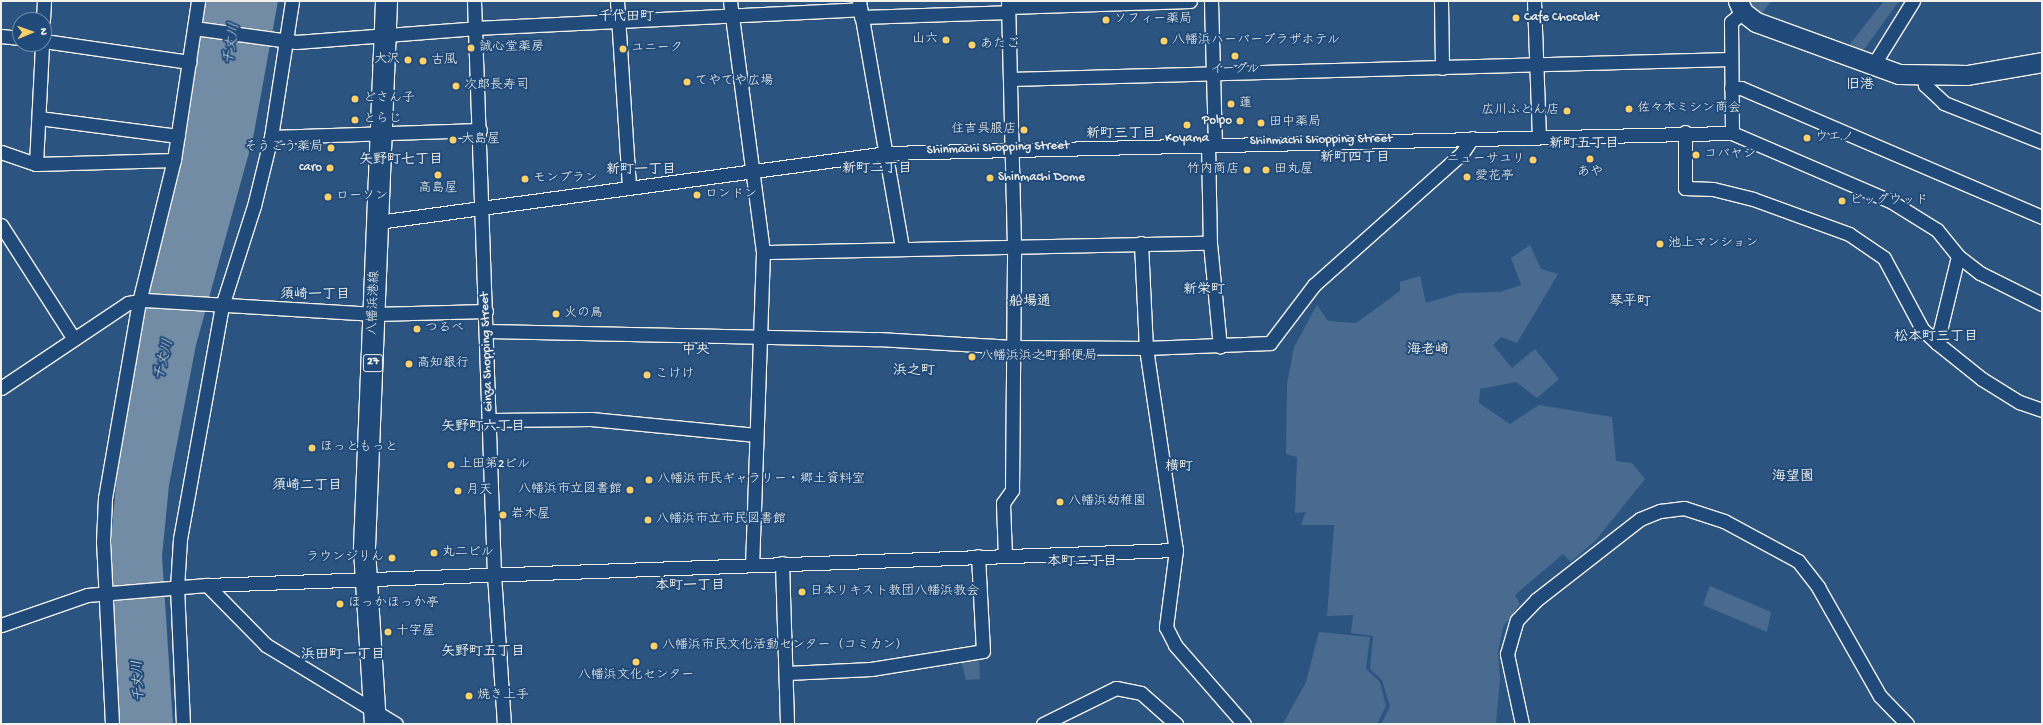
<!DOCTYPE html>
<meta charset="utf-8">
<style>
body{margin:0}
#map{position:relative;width:2043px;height:725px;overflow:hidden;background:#2c5481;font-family:"Gochi Hand","Klee One",sans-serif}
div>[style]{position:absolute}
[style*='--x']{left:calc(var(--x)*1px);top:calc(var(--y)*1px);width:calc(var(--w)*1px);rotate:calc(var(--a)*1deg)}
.green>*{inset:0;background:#496b90}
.water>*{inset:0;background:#738ca6}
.roads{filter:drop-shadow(1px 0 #f4f1e8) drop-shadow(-1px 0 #f4f1e8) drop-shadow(0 1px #f4f1e8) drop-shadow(0 -1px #f4f1e8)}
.street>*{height:13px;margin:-6.5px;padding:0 6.5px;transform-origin:6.5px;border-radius:6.5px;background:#1f4a7a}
.secondary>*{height:19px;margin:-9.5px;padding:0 9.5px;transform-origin:9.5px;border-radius:9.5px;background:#1f4a7a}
.primary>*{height:21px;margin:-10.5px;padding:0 10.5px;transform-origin:10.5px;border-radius:10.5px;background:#1f4a7a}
.dots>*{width:11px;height:11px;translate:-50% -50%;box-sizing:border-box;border:2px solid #1f4a7a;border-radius:50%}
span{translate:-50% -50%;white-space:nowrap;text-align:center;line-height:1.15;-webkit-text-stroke:4px #1f4a7a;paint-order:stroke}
.shield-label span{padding:1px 3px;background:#1f4a7a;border:1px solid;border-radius:3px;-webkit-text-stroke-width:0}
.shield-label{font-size:12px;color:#f4f1e8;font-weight:700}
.poi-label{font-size:13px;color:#f4f1e8}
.left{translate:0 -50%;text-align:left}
.right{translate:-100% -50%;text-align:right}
.street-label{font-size:13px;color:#f4f1e8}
.neighbourhood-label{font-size:14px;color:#f4f1e8;font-weight:700}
.water-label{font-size:14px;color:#dadddb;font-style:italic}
.frame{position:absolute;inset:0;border:2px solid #f4f1e8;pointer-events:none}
.north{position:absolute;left:12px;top:12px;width:40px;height:40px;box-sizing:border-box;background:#1f4a7a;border:1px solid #748da6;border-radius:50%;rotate:88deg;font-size:11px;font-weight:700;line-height:16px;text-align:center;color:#f4f1e8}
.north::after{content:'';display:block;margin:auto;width:14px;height:18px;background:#ffd166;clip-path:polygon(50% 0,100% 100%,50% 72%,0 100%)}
</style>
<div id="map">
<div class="green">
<div style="clip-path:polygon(1738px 1px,1771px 1px,1756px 22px)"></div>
<div style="clip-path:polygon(1884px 1px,1899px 1px,1860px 55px,1846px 49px)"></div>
<div style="clip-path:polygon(1530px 245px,1541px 269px,1558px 274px,1517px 343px,1501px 337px,1493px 345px,1512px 368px,1535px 349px,1559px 379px,1537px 398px,1516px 382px,1480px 389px,1479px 403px,1510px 424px,1539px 405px,1612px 417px,1616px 461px,1632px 463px,1645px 479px,1596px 540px,1571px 562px,1563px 554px,1515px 595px,1520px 604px,1503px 627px,1498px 652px,1500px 680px,1496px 724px,1381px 724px,1390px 707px,1382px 680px,1370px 669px,1373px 636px,1351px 633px,1353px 615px,1327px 616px,1334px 525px,1301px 525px,1306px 512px,1295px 513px,1297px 457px,1286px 454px,1287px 384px,1294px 347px,1317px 305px,1328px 321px,1356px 323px,1400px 291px,1400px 282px,1420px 276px,1426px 303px,1459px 293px,1500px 292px,1521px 285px,1511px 258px)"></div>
<div style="clip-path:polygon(1710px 586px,1771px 612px,1767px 632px,1703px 605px)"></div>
<div style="clip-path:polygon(1319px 632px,1370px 637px,1366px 669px,1380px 682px,1386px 706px,1377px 724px,1283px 724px,1306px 682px)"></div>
<div style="clip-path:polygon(979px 656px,980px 679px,966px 680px,961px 661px)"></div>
</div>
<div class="water">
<div style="clip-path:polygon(206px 1px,278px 1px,253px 138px,196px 345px,169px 485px,162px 556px,173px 724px,116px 724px,111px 643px,112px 528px,118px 464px,144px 313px,181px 160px)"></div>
</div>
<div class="roads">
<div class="street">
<div style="--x:474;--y:1;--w:573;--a:88"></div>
<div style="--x:494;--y:574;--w:150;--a:86.2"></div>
<div style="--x:617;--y:1;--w:187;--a:86.3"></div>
<div style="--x:730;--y:1;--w:253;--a:82.5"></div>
<div style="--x:763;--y:252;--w:313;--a:92"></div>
<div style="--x:859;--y:1;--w:250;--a:80.1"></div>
<div style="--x:1211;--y:1;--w:142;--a:88.4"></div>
<div style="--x:1441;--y:1;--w:67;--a:89.1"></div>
<div style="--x:1534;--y:1;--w:135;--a:87.9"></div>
<div style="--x:1008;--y:7;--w:182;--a:-1.9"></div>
<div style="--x:861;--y:17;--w:147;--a:-1.9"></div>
<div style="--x:43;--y:20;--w:19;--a:-87"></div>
<div style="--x:194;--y:28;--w:103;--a:7.8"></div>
<div style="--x:296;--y:42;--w:181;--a:-4.4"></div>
<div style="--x:476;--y:28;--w:384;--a:-2.8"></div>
<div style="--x:1;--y:36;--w:19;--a:6"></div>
<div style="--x:44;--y:41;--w:147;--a:8.2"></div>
<div style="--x:1872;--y:67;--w:78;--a:-58.2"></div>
<div style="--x:1924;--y:76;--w:9;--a:84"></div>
<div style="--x:1925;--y:85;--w:26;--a:43"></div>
<div style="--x:1944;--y:103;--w:105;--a:21.7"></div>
<div style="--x:1010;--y:79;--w:720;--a:-1.59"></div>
<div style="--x:1731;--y:88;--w:10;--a:0"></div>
<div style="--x:1741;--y:88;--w:327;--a:23.2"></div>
<div style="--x:39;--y:118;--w:140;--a:7.4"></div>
<div style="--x:1685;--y:132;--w:56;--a:90"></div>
<div style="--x:1685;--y:188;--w:28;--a:2"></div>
<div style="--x:1713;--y:189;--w:41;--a:14"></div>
<div style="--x:1753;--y:199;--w:102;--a:20"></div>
<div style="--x:1849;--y:234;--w:42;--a:34.4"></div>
<div style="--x:1884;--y:258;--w:81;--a:61.8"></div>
<div style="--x:1922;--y:329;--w:21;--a:43"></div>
<div style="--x:1937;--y:343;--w:58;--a:38.7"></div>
<div style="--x:1982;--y:379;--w:44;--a:31.9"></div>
<div style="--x:2019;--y:402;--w:24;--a:19"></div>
<div style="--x:1732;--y:133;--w:111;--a:-90.5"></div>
<div style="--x:1731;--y:22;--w:16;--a:-40"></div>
<div style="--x:271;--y:137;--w:209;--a:-1.9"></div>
<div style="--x:1208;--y:143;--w:100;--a:88.9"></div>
<div style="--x:1210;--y:243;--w:104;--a:84.5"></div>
<div style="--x:1;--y:152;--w:37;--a:19"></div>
<div style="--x:36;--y:164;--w:138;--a:-1.7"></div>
<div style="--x:36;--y:164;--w:120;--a:-87.1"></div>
<div style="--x:378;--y:222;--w:514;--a:-7.72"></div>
<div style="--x:887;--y:153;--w:845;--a:-1.36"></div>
<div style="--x:1732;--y:133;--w:174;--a:23.3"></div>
<div style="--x:1892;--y:202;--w:53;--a:31.9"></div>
<div style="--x:1937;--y:230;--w:33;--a:51"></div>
<div style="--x:1958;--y:256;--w:28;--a:38"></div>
<div style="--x:1980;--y:273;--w:69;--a:26.6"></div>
<div style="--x:1;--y:225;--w:135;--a:57.4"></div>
<div style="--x:1141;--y:243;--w:105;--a:87.3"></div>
<div style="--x:1146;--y:348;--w:204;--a:81.6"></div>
<div style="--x:1176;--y:550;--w:78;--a:97.4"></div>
<div style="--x:1166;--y:627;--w:20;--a:63"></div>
<div style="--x:1175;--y:645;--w:105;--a:48.9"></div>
<div style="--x:763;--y:252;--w:447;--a:-1.2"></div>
<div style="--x:487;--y:331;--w:391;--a:1.2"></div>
<div style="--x:878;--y:339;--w:133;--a:3.4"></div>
<div style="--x:1011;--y:347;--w:135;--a:0.4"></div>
<div style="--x:1146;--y:348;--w:124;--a:-2.3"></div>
<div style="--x:1270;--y:343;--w:73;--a:-52.8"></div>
<div style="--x:1314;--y:285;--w:198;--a:-41.7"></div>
<div style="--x:1462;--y:153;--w:18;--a:-56"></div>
<div style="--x:1937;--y:343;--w:89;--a:-76.4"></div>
<div style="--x:1;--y:388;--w:153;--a:-33.8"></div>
<div style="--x:128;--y:303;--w:17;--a:-10"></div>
<div style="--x:145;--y:300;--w:230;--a:3.5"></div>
<div style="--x:375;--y:314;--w:111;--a:-1.5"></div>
<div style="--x:491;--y:420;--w:100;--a:-0.6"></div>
<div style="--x:591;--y:419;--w:166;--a:5.5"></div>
<div style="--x:1005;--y:556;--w:53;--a:-92.2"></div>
<div style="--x:1003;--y:503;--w:16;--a:-55"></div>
<div style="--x:1012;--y:490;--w:244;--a:-89.5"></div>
<div style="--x:1014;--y:246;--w:245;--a:-91.4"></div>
<div style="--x:782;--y:563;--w:161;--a:88.2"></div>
<div style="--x:207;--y:585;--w:84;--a:45.5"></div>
<div style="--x:266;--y:645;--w:152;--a:31.3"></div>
<div style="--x:1;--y:625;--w:91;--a:-19.2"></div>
<div style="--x:87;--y:595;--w:120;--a:-4.8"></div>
<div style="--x:207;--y:585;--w:970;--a:-2.07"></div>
<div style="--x:787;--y:673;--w:84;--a:-2.7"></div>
<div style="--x:871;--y:669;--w:113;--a:-9.1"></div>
<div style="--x:983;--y:651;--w:95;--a:-93"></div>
<div style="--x:112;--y:724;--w:182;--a:-92.8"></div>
<div style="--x:103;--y:542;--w:44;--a:-87.4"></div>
<div style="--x:105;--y:498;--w:199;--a:-80.2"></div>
<div style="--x:139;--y:302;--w:146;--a:-76.2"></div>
<div style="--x:174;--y:160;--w:161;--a:-81.4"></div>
<div style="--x:183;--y:724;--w:136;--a:-92.5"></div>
<div style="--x:177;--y:588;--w:49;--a:-86.5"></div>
<div style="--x:180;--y:539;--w:237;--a:-79.8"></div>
<div style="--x:222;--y:306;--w:105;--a:-72.3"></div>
<div style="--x:254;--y:206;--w:71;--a:-76.2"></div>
<div style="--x:271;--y:137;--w:138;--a:-81.2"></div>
<div style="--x:1043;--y:724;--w:81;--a:-26.3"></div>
<div style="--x:1116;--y:688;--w:25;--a:11"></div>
<div style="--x:1141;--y:693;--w:47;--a:41.5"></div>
<div style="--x:1522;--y:724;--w:72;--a:-102.1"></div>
<div style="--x:1507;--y:654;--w:35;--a:-74"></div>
<div style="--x:1517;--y:620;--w:28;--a:-46"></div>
<div style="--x:1536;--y:600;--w:132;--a:-37.9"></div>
<div style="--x:1640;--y:519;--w:22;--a:-22"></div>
<div style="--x:1660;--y:511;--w:24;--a:-7"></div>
<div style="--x:1684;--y:508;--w:42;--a:18"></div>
<div style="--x:1724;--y:521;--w:84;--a:28.4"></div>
<div style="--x:1798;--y:561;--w:33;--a:52"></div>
<div style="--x:1818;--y:587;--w:125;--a:60.4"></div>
<div style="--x:1880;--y:696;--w:39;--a:46"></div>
</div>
<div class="secondary">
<div style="--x:1738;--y:1;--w:12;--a:66"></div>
<div style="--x:1743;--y:12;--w:16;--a:38"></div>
<div style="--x:1756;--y:22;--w:152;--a:20"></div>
<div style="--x:1899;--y:74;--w:68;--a:0.8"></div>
<div style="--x:1967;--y:75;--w:76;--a:-9.8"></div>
</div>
<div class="primary">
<div style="--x:375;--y:724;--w:177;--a:-93.6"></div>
<div style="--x:364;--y:547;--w:546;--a:-87.69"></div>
</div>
</div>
<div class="dots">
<div style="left:1516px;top:18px;background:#ffd166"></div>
<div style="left:1106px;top:20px;background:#ffd166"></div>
<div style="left:946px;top:40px;background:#ffd166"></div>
<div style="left:1164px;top:41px;background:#ffd166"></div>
<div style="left:972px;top:45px;background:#ffd166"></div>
<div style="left:471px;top:48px;background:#ffd166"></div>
<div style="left:623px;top:49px;background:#ffd166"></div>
<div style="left:1235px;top:56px;background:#ffd166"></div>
<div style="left:408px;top:60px;background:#ffd166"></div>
<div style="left:423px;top:61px;background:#ffd166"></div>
<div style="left:687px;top:82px;background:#ffd166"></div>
<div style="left:456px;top:86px;background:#ffd166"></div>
<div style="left:355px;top:99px;background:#ffd166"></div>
<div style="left:1231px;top:104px;background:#ffd166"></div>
<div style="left:1629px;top:109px;background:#ffd166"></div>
<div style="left:1567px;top:111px;background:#ffd166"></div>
<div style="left:355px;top:120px;background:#ffd166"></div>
<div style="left:1240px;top:121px;background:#ffd166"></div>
<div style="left:1261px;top:123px;background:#ffd166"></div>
<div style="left:1187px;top:125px;background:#ffd166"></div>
<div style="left:1024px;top:130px;background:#ffd166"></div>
<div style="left:1807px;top:138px;background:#ffd166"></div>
<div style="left:453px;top:140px;background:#ffd166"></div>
<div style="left:331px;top:148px;background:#ffd166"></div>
<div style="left:1696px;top:155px;background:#ffd166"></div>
<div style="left:1590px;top:159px;background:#ffd166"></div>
<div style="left:1533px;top:160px;background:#ffd166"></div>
<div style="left:330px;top:168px;background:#ffd166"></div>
<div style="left:1247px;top:170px;background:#ffd166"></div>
<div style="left:1266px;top:170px;background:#ffd166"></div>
<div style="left:438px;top:175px;background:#ffd166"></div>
<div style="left:1467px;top:177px;background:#ffd166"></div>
<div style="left:990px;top:178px;background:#ffd166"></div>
<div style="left:525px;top:179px;background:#ffd166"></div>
<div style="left:697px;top:195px;background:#ffd166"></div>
<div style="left:328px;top:197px;background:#ffd166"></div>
<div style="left:1842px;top:201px;background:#ffd166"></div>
<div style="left:1660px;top:244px;background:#ffd166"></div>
<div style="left:556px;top:314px;background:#ffd166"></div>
<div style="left:417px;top:329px;background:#ffd166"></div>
<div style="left:972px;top:357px;background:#ffd166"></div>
<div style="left:409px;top:364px;background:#ffd166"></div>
<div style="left:647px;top:375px;background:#ffd166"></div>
<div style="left:312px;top:448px;background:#ffd166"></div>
<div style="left:451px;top:465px;background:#ffd166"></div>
<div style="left:649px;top:480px;background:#ffd166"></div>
<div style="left:630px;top:490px;background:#ffd166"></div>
<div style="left:458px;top:491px;background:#ffd166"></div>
<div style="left:1060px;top:502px;background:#ffd166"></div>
<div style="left:503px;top:515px;background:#ffd166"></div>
<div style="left:648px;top:520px;background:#ffd166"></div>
<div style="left:434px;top:553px;background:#ffd166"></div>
<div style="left:392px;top:558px;background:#ffd166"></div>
<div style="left:802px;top:592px;background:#ffd166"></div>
<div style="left:340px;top:604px;background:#ffd166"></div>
<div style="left:388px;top:632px;background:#ffd166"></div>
<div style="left:654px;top:646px;background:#ffd166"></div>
<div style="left:636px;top:662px;background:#ffd166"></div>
<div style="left:469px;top:696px;background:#ffd166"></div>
</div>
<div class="shield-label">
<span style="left:373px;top:363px">27</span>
</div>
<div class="poi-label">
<span class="left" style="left:1524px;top:18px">Cafe Chocolat</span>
<span class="left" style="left:1114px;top:20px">ソフィー薬局</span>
<span class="right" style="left:938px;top:40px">山六</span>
<span class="left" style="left:1172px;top:41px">八幡浜ハーバープラザホテル</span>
<span class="left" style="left:980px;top:45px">あたご</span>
<span class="left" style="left:479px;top:48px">誠心堂薬房</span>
<span class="left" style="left:631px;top:49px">ユニーク</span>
<span class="right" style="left:400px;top:60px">大沢</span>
<span class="left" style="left:431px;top:61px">古風</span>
<span style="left:1235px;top:70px">イーグル</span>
<span class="left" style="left:695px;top:82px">てやてや広場</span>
<span class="left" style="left:464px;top:86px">次郎長寿司</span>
<span class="left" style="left:363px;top:99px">どさん子</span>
<span class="left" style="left:1239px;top:104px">蓮</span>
<span class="left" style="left:1637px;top:109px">佐々木ミシン商会</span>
<span class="right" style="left:1559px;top:111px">広川ふとん店</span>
<span class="left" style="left:363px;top:120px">とらじ</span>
<span class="right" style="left:1232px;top:121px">Polpo</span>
<span class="left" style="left:1269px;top:123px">田中薬局</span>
<span class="right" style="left:1016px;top:130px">住吉呉服店</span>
<span class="left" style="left:1815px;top:138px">ウエノ</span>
<span style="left:1187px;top:139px">Koyama</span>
<span class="left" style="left:461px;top:140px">大島屋</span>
<span class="right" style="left:323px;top:148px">そうごう薬局</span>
<span class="left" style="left:1704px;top:155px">コバヤシ</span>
<span class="right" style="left:1525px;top:160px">ニューサユリ</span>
<span class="right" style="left:322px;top:168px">caro</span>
<span class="right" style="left:1239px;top:170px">竹内商店</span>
<span class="left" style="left:1274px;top:170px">田丸屋</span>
<span style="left:1590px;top:173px">あや</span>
<span class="left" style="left:1475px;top:177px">愛花亭</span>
<span class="left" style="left:998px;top:178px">Shinmachi Dome</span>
<span class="left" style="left:533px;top:179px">モンブラン</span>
<span style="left:438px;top:189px">高島屋</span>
<span class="left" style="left:705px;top:195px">ロンドン</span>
<span class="left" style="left:336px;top:197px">ローソン</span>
<span class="left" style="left:1850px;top:201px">ビッグウッド</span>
<span class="left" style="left:1668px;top:244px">池上マンション</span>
<span class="left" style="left:564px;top:314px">火の鳥</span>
<span class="left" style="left:425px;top:329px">つるべ</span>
<span class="left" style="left:980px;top:357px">八幡浜浜之町郵便局</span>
<span class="left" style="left:417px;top:364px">高知銀行</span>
<span class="left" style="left:655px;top:375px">こけけ</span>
<span class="left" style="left:320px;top:448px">ほっともっと</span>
<span class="left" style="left:459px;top:465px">上田第2ビル</span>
<span class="left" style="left:657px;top:480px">八幡浜市民ギャラリー・郷土資料室</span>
<span class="right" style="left:622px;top:490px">八幡浜市立図書館</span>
<span class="left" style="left:466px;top:491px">月天</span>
<span class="left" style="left:1068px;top:502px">八幡浜幼稚園</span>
<span class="left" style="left:511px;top:515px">岩木屋</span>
<span class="left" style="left:656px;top:520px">八幡浜市立市民図書館</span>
<span class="left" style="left:442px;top:553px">丸二ビル</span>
<span class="right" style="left:384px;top:558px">ラウンジりん</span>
<span class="left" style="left:810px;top:592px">日本リキスト教団八幡浜教会</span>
<span class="left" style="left:348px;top:604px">ほっかほっか亭</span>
<span class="left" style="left:396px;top:632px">十字屋</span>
<span class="left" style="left:662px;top:646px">八幡浜市民文化活動センター（コミカン）</span>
<span style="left:636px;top:676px">八幡浜文化センター</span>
<span class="left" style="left:477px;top:696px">焼き上手</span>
</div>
<div class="street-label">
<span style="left:1321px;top:141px;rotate:-1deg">Shinmachi Shopping Street</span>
<span style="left:998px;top:149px;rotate:-2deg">Shinmachi Shopping Street</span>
<span style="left:375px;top:303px;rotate:-88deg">八幡浜港線</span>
<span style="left:488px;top:352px;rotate:-92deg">Ginza Shopping Street</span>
</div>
<div class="neighbourhood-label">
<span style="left:626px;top:18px">千代田町</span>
<span style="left:1860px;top:86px">旧港</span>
<span style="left:1121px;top:135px">新町三丁目</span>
<span style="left:1584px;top:145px">新町五丁目</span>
<span style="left:1355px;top:159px">新町四丁目</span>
<span style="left:401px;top:161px">矢野町七丁目</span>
<span style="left:877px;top:170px">新町二丁目</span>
<span style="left:641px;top:171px">新町一丁目</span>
<span style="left:1204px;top:291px">新栄町</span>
<span style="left:315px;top:296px">須崎一丁目</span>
<span style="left:1030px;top:303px">船場通</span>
<span style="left:1630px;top:303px">琴平町</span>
<span style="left:1936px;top:338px">松本町三丁目</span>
<span style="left:696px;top:351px">中央</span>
<span style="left:1428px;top:351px">海老崎</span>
<span style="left:914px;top:372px">浜之町</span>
<span style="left:483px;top:428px">矢野町六丁目</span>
<span style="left:1179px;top:468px">横町</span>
<span style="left:1793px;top:478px">海望園</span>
<span style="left:307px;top:487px">須崎二丁目</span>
<span style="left:1082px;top:563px">本町二丁目</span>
<span style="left:690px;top:587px">本町一丁目</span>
<span style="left:483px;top:653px">矢野町五丁目</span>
<span style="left:343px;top:656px">浜田町一丁目</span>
</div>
<div class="water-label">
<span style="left:233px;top:44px;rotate:-81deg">千丈川</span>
<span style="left:165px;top:360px;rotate:-76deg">千丈川</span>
<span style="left:140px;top:681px;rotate:-93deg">千丈川</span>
</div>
<div class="frame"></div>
<div class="north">N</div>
</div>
